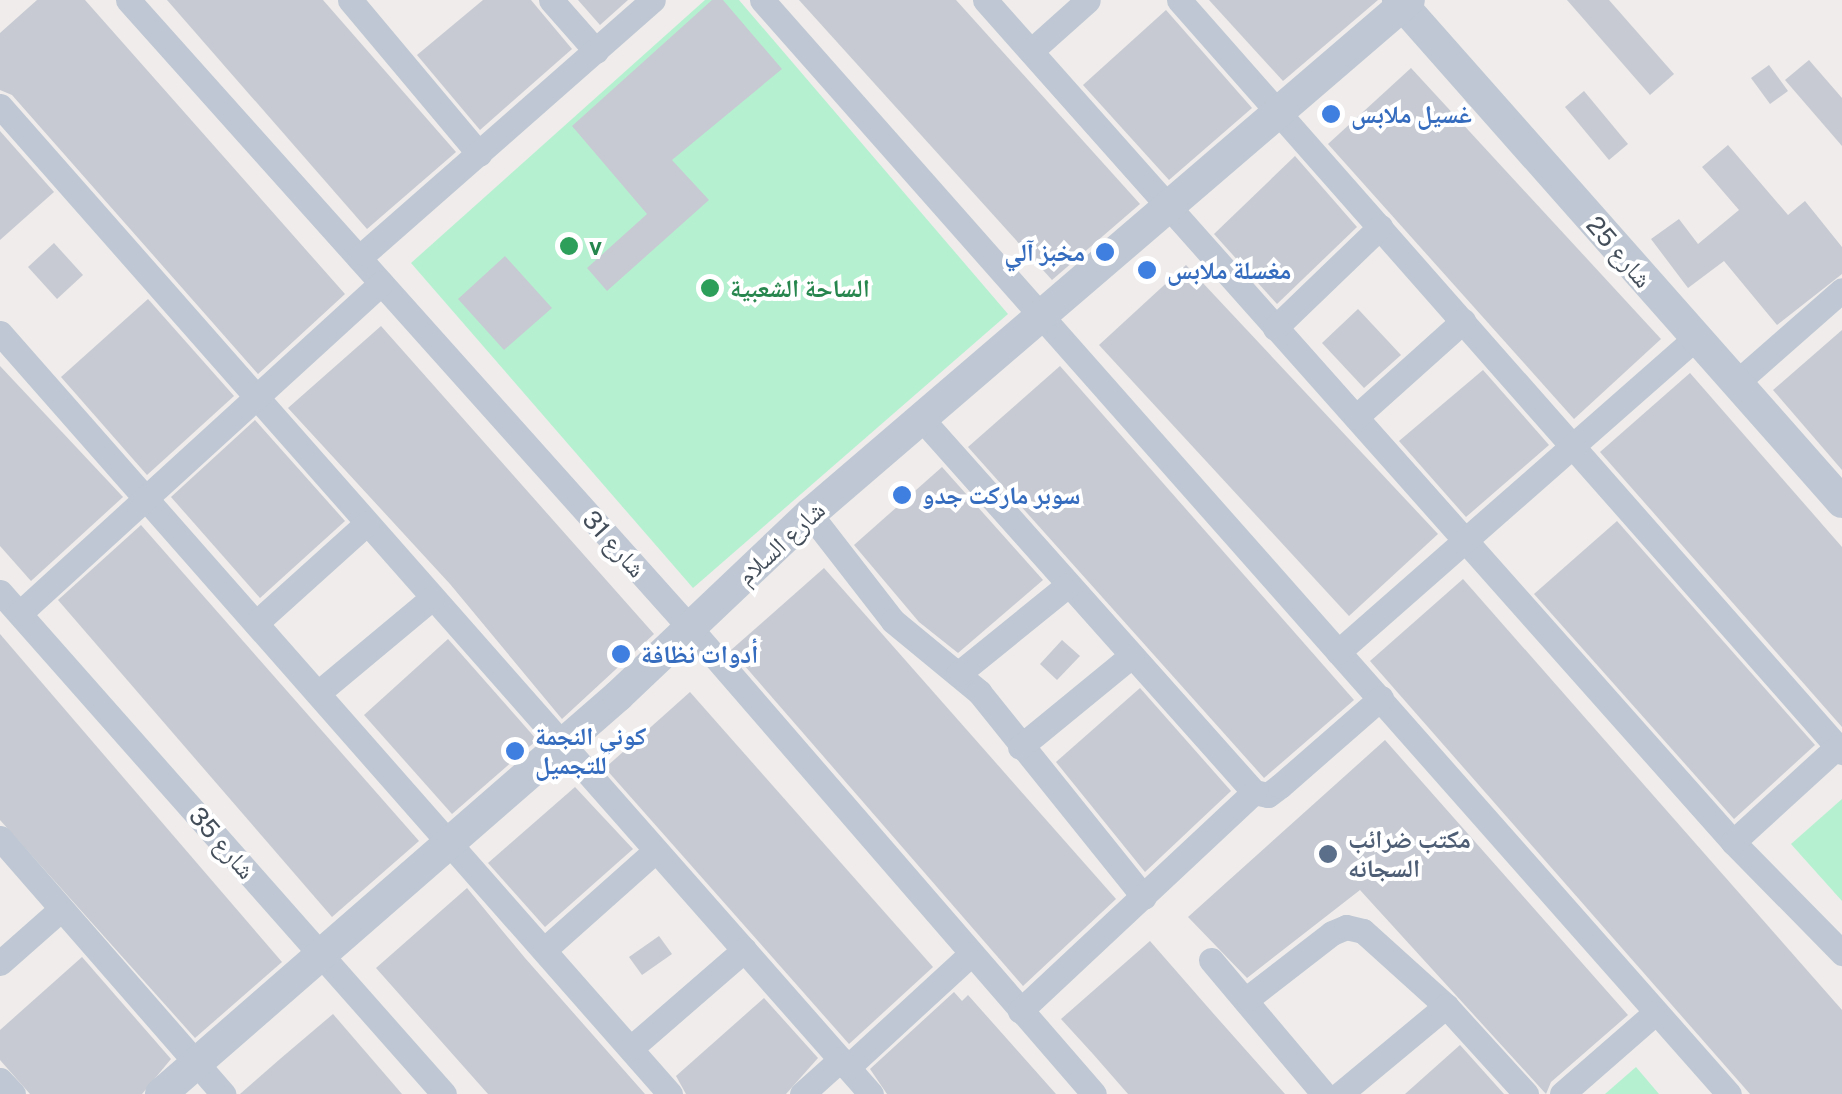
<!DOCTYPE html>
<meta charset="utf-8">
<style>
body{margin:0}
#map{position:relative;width:1842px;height:1094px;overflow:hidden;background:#efeceb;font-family:"Public Sans","Noto Naskh Arabic",sans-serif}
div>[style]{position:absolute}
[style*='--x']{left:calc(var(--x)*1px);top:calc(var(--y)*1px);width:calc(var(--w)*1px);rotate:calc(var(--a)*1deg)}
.green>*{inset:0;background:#b5f1d0}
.building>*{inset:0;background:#c7cad2}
.minor>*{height:25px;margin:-12.5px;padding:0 12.5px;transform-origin:12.5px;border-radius:12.5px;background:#bec7d3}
.tertiary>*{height:32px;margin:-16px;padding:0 16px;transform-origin:16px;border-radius:16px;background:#bec7d3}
.dots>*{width:28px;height:28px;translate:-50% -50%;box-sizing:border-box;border:5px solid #fff;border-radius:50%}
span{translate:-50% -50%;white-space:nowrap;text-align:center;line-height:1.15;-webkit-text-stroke:8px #fff;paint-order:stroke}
.shop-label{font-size:25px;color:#366cbe;font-weight:700}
.left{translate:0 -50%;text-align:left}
.right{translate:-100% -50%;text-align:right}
.leisure-label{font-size:25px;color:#27864d;font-weight:700}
.street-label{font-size:25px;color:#434e5a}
.service-label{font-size:25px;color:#4e5e75;font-weight:700}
</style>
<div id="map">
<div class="green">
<div style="clip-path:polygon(705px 0,739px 0,1008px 314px,693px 588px,411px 263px)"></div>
<div style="clip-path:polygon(1842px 799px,1842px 901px,1791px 844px)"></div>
<div style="clip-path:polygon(1636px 1067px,1659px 1094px,1605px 1094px)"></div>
</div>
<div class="building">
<div style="clip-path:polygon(37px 0,85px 0,345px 294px,258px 374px,12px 95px,0 90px,0 33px)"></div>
<div style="clip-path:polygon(167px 0,323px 0,456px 152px,367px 229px)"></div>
<div style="clip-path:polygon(483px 0,531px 0,572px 49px,480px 130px,417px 55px)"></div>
<div style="clip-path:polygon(578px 0,628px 0,600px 25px)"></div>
<div style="clip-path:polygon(712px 0,723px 0,782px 69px,672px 160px,709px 200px,607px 291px,587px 268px,647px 214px,572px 126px)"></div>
<div style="clip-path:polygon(799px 0,956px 0,1140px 204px,1052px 280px)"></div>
<div style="clip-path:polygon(1209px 0,1378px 0,1283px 81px)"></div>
<div style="clip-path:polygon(1567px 0,1609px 0,1674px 74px,1650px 95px)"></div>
<div style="clip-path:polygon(1166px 10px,1252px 108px,1169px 180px,1083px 85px)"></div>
<div style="clip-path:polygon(1809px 60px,1842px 98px,1842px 146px,1785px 80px)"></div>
<div style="clip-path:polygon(1769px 65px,1788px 91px,1770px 104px,1751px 78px)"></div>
<div style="clip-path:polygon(1411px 68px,1661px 339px,1574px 419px,1328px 144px)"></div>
<div style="clip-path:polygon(1584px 91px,1628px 144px,1609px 160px,1565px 107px)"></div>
<div style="clip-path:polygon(0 131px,54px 192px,0 240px)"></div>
<div style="clip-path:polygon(1728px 145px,1788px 215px,1805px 201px,1842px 247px,1842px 274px,1777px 325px,1724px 261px,1688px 288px,1651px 239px,1679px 219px,1698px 244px,1739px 210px,1702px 167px)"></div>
<div style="clip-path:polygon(1295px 156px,1357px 227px,1277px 304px,1214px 234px)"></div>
<div style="clip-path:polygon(54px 243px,83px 275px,57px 299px,28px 267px)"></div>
<div style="clip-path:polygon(505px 256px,552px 308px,504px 350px,458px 299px)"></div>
<div style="clip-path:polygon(1186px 265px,1438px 534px,1349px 616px,1099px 345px)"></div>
<div style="clip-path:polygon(148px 299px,234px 396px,147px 475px,61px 377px)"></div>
<div style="clip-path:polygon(1358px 309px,1401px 355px,1364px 388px,1322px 343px)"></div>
<div style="clip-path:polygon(381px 326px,654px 634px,562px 719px,450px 584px,288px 408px)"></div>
<div style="clip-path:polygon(1842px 330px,1842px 470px,1773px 390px)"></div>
<div style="clip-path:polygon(0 366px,123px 497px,31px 581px,0 546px)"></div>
<div style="clip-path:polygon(1060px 366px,1354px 700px,1264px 778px,968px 447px)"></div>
<div style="clip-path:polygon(1483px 370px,1549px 445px,1466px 517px,1399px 441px)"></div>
<div style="clip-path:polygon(1690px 373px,1842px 547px,1842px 727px,1600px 452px)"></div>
<div style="clip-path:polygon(255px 420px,345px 521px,260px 598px,171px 497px)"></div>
<div style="clip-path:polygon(942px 467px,1043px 580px,958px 653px,919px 622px,854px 545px)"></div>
<div style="clip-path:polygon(1617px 521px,1815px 745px,1734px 819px,1534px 594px)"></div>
<div style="clip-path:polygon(141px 525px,419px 841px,332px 917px,58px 600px)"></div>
<div style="clip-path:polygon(824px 568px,1116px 899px,1023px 986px,731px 650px)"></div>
<div style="clip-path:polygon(1463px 579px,1842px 1010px,1842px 1094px,1750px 1094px,1370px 661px)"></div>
<div style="clip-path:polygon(0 634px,282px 962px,195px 1038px,0 820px)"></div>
<div style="clip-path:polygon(448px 639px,537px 740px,452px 814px,364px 715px)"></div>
<div style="clip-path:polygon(1062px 640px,1080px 656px,1057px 680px,1040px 664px)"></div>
<div style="clip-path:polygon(1140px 688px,1231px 791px,1145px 872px,1056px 762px)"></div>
<div style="clip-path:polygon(690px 692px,933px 967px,849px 1044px,605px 768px)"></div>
<div style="clip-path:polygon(1385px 740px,1628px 1015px,1551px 1082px,1546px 1094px,1360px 890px,1247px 978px,1188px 917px)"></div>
<div style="clip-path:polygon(575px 787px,633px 849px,545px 927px,488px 863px)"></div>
<div style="clip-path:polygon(467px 888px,525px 958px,645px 1094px,488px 1094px,376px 968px)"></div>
<div style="clip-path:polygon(659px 936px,672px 954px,642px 975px,629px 957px)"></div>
<div style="clip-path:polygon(1150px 941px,1212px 1012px,1285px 1094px,1128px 1094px,1093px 1054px,1061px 1019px)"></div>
<div style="clip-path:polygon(82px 957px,171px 1059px,142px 1094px,30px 1094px,0 1060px,0 1030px)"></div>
<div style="clip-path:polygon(954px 992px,962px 1001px,968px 995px,1056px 1094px,887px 1094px,870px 1069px)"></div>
<div style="clip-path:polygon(764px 998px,818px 1058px,786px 1094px,686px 1094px,676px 1076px)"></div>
<div style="clip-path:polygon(333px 1014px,402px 1094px,240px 1094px,280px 1059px)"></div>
<div style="clip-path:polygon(1460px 1045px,1504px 1094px,1405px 1094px)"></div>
</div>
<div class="minor">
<div style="--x:128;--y:0;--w:844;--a:48.17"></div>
<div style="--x:691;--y:629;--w:615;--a:49.09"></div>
<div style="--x:350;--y:0;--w:201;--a:50"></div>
<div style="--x:551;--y:0;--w:68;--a:48.6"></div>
<div style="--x:762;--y:0;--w:1460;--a:48.53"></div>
<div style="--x:985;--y:0;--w:1126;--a:48.38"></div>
<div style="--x:1733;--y:842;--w:156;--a:45.5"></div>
<div style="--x:1179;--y:0;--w:1003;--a:48.6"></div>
<div style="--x:1031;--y:51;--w:76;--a:-41.8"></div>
<div style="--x:0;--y:106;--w:1317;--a:48.6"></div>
<div style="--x:359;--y:258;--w:391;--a:-41.3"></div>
<div style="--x:1275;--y:328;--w:146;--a:-43.9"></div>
<div style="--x:0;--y:333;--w:1014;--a:48.64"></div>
<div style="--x:1735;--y:384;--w:142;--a:-41.3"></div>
<div style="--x:920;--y:417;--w:502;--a:48.31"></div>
<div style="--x:1254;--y:792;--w:14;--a:12"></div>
<div style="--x:1268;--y:795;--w:15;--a:-37"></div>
<div style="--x:1280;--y:786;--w:134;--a:-41.1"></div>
<div style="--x:1356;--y:417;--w:144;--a:-41.9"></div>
<div style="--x:810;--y:514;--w:135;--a:52.2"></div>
<div style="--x:893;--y:621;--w:112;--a:39.5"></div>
<div style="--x:979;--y:692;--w:263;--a:51.2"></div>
<div style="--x:0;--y:592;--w:670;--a:48.51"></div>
<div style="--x:20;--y:613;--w:489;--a:-42.4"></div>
<div style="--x:256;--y:623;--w:149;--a:-42"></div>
<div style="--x:1338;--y:652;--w:474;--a:-41.3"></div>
<div style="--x:958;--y:674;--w:141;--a:-39"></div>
<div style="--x:318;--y:693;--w:148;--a:-39.8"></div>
<div style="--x:1020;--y:747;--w:144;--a:-39.3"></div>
<div style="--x:0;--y:838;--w:340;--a:48.9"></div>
<div style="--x:1733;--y:842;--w:141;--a:-42.4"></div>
<div style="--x:545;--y:949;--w:147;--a:-41.7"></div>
<div style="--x:1211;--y:960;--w:175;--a:49.9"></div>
<div style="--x:0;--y:963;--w:81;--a:-41.5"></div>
<div style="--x:1248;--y:998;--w:106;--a:-37.7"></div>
<div style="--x:1332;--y:933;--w:15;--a:-23"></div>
<div style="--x:1346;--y:927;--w:17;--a:13"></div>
<div style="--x:1363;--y:931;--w:112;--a:42.1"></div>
<div style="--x:1446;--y:1006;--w:119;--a:47.7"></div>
<div style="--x:1020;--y:1011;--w:320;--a:-43.1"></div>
<div style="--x:631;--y:1048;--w:150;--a:-40.9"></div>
<div style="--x:848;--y:1067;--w:167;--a:-42.6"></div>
<div style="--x:0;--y:1080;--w:19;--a:47"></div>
<div style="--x:802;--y:1094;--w:52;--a:-41.9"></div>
<div style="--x:1340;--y:1094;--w:138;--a:-39.7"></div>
<div style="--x:1562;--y:1094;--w:123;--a:-41.1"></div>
</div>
<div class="tertiary">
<div style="--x:1398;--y:0;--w:670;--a:48.51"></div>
<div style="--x:161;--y:1094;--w:606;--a:-41.05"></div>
<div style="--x:618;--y:696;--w:265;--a:-43.5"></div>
<div style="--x:810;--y:514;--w:789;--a:-40.63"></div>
</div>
<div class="dots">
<div style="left:1331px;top:114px;background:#3f7fe0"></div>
<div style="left:569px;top:246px;background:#2e9e5b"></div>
<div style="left:1105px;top:252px;background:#3f7fe0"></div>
<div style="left:1147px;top:270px;background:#3f7fe0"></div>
<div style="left:710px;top:288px;background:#2e9e5b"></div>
<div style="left:902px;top:495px;background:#3f7fe0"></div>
<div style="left:621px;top:654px;background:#3f7fe0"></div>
<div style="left:515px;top:751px;background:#3f7fe0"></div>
<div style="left:1328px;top:854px;background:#5c6f8a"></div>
</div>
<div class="shop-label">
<span class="left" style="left:1351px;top:114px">غسيل ملابس</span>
<span class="right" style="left:1085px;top:252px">مخبز آلي</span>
<span class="left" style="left:1167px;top:270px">مغسلة ملابس</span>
<span class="left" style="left:922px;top:495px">سوبر ماركت جدو</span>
<span class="left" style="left:641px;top:654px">أدوات نظافة</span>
<span class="left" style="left:535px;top:751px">كوني النجمة<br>للتجميل</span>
</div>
<div class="leisure-label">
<span class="left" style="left:589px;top:246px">v</span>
<span class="left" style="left:730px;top:288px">الساحة الشعبية</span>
</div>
<div class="street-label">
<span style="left:1619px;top:252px;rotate:49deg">شارع 25</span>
<span style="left:781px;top:543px;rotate:-43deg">شارع السلام</span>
<span style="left:614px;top:544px;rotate:48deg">شارع 31</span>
<span style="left:222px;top:843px;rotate:49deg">شارع 35</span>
</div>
<div class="service-label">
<span class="left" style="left:1348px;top:854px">مكتب ضرائب<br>السجانه</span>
</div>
</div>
